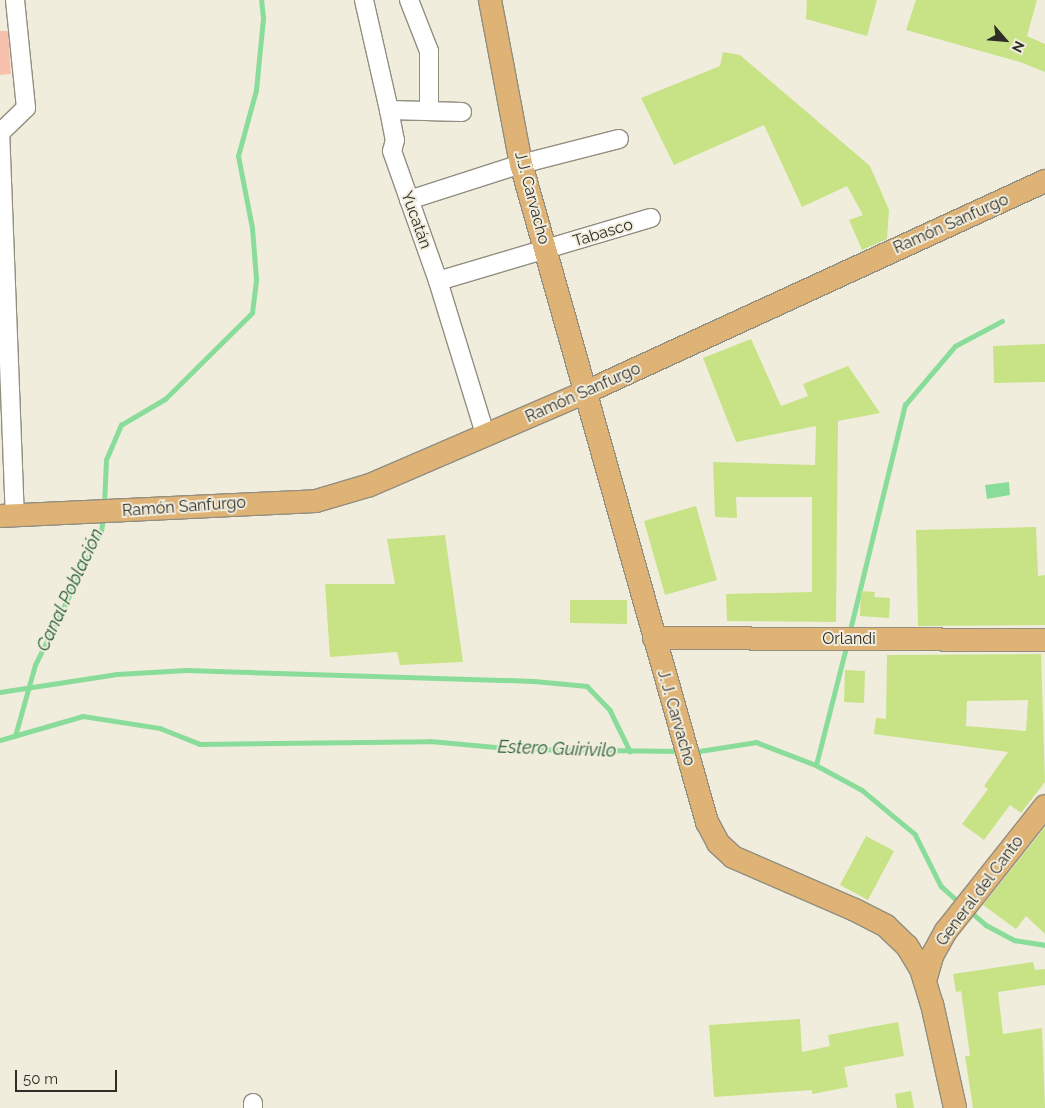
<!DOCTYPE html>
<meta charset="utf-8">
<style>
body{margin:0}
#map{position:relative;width:1045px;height:1108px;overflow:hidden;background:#f1eddd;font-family:Raleway,sans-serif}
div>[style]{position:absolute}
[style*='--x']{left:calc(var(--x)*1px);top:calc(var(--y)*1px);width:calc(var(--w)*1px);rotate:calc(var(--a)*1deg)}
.green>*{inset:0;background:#f7c1ae}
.water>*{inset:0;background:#8adc9b}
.stream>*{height:4.5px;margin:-2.25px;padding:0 2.25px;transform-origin:2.25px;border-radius:2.25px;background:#8adc9b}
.building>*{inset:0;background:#c7e386}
.roads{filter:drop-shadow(1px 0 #928e80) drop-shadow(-1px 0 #928e80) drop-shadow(0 1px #928e80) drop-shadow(0 -1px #928e80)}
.minor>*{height:18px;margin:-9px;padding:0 9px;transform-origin:9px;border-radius:9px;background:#fff}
.major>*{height:22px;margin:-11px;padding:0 11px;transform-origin:11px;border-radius:11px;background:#dfb376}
span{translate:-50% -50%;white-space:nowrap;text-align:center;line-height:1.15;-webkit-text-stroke:4px #f1eddd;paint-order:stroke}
.street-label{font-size:16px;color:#2e2d27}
.water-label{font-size:18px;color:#225c32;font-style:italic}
.north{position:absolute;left:980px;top:15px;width:50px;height:50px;-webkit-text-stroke:4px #f1eddd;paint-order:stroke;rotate:117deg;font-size:14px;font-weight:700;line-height:20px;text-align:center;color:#2e2d27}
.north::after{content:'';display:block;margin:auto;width:18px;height:22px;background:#2e2d27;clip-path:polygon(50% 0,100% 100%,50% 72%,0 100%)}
.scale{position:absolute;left:15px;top:1070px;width:102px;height:22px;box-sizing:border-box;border:2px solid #2e2d27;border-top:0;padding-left:6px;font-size:15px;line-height:18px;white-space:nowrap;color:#2e2d27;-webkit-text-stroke:4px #f1eddd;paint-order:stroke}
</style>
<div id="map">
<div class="green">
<div style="clip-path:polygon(0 31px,8px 31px,11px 74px,0 75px)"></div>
</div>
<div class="water">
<div style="clip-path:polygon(1009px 482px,1010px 495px,987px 499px,985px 485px)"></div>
</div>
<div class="stream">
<div style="--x:104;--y:505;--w:45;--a:-87.5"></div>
<div style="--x:106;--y:460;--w:38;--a:-67"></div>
<div style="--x:121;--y:425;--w:51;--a:-30.6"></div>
<div style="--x:165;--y:399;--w:122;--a:-44.7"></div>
<div style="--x:252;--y:313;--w:34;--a:-83"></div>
<div style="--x:256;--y:279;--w:51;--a:-94.5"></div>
<div style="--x:252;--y:228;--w:73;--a:-101"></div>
<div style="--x:238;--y:156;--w:68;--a:-74.7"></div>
<div style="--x:256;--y:90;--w:72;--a:-84.4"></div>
<div style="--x:263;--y:18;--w:18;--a:-96"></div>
<div style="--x:850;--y:630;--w:232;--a:-76.3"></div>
<div style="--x:905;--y:405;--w:77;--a:-49.7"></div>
<div style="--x:955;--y:346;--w:53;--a:-28"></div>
<div style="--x:0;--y:692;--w:118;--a:-8.7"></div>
<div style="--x:117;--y:674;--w:69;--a:-3.3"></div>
<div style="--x:186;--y:670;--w:348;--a:1.8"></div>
<div style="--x:534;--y:681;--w:53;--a:5.4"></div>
<div style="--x:587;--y:686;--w:33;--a:46"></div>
<div style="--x:610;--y:710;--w:46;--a:64"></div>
<div style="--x:15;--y:736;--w:74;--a:-74.3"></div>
<div style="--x:35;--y:665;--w:149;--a:-63.8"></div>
<div style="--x:101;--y:531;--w:13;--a:-81"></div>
<div style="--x:0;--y:740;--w:86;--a:-16.1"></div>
<div style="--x:83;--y:716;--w:78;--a:8.9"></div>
<div style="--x:160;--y:728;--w:43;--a:21.8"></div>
<div style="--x:200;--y:744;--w:230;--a:-0.7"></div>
<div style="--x:430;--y:741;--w:88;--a:5.2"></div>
<div style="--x:518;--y:749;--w:163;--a:0.7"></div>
<div style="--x:693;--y:752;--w:64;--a:-9"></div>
<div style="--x:756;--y:742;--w:64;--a:21"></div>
<div style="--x:816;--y:765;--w:52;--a:28.5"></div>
<div style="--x:862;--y:790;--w:69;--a:39.7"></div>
<div style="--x:915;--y:834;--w:58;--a:63.4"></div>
<div style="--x:941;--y:886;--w:25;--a:42"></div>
<div style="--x:816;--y:765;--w:122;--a:-75.7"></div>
<div style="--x:970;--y:911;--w:21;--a:41"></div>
<div style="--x:986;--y:925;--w:32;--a:28"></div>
<div style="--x:1014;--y:940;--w:31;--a:9"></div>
</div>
<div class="building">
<div style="clip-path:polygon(807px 0,877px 0,867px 36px,806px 19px)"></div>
<div style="clip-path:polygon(916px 0,1037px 0,1027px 36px,1045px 44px,1045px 72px,1020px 62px,906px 30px)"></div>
<div style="clip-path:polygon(723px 52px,740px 55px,870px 166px,889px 210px,887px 239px,862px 250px,849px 220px,863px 215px,847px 186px,802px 207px,764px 125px,674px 165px,641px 98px,720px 66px)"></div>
<div style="clip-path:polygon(751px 339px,781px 406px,808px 396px,803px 384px,848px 366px,880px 413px,838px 421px,836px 622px,727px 621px,726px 594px,812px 592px,812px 497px,736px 497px,737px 518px,715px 517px,713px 462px,815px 465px,816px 426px,736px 442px,703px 358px)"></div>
<div style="clip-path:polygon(1045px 344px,1045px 382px,994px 383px,993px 346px)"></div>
<div style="clip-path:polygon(696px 506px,717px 580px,665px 595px,644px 521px)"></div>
<div style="clip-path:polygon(1036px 527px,1038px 576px,1045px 575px,1045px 625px,918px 626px,916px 530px)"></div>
<div style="clip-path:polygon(445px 535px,463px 662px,400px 665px,397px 652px,330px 657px,325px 584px,395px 584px,387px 539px)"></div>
<div style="clip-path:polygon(861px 591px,875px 592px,874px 597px,890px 598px,889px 618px,860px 616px)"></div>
<div style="clip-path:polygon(570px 600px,627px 600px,627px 624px,570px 623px)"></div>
<div style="clip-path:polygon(evenodd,1041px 654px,1045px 782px,1021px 813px,1010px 805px,984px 840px,962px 824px,988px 789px,984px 786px,1008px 752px,874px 734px,876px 718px,886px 719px,887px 655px,1041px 654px,1028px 700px,1026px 731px,966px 726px,967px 701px,1028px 700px)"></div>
<div style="clip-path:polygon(845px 670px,865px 671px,864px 703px,844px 702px)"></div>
<div style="clip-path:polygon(1045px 827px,1045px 934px,1026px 916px,1016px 929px,983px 905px)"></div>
<div style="clip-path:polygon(866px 836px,894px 851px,868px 900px,840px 885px)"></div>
<div style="clip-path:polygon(1033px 962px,1035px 970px,1045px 969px,1045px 985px,998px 992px,1003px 1034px,1042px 1028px,1045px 1108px,973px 1108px,965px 1056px,970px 1056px,961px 991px,956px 992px,953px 974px)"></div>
<div style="clip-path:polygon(800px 1019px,802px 1052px,830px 1046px,828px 1035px,898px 1022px,904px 1056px,844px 1067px,848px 1087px,812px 1094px,812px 1090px,714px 1097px,709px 1025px)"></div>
<div style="clip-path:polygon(911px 1091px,914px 1108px,897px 1108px,895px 1094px)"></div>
</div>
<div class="roads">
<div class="minor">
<div style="--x:364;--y:0;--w:113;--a:77.2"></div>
<div style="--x:389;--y:110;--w:31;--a:79"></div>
<div style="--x:395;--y:140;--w:11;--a:105"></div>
<div style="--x:392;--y:151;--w:138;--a:70.5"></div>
<div style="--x:438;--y:281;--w:163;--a:72.9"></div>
<div style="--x:409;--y:0;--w:55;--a:68.6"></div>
<div style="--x:429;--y:51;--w:59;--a:90"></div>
<div style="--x:389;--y:110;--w:73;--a:1.6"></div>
<div style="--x:0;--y:129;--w:386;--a:87.8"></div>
<div style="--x:0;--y:133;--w:36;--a:-44"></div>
<div style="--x:26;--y:108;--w:109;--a:-95.8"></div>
<div style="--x:409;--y:200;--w:118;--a:-17.8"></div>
<div style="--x:521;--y:164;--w:101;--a:-14.3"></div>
<div style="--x:438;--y:281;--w:222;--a:-16.5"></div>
<div style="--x:253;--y:1103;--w:5;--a:90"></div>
</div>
<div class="major">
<div style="--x:490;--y:0;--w:167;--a:79.3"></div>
<div style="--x:521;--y:164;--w:684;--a:74.22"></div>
<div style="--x:707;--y:822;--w:24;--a:62"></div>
<div style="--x:718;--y:843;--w:21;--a:43"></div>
<div style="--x:733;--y:857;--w:133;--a:23.5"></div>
<div style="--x:855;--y:910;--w:35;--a:27"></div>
<div style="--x:886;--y:926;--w:29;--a:44"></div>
<div style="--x:907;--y:946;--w:27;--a:59"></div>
<div style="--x:921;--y:969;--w:37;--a:73"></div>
<div style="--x:932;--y:1004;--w:107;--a:77.5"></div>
<div style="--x:0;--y:516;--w:316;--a:-2.7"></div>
<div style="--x:316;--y:501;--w:56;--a:-16.5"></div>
<div style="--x:370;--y:485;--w:235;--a:-23.3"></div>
<div style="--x:586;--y:392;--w:505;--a:-24.69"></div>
<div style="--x:654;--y:638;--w:391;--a:0.3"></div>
<div style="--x:925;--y:981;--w:26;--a:-74"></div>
<div style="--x:932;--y:956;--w:29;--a:-61"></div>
<div style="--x:946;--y:931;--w:159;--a:-51.6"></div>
</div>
</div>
<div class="street-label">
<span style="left:532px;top:198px;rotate:75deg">J.J. Carvacho</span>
<span style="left:416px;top:220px;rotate:70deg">Yucatán</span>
<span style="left:951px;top:224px;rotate:-24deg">Ramón Sanfurgo</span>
<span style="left:603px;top:233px;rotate:-17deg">Tabasco</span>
<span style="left:583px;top:393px;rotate:-24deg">Ramón Sanfurgo</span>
<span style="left:184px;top:507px;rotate:-4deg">Ramón Sanfurgo</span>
<span style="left:849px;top:639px">Orlandi</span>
<span style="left:676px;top:718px;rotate:74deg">J. J. Carvacho</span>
<span style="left:980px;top:891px;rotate:-53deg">General del Canto</span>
</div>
<div class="water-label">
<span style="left:70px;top:590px;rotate:-65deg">Canal Población</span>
<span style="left:557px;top:749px;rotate:2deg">Estero Guirivilo</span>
</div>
<div class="north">N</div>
<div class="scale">50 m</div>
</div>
